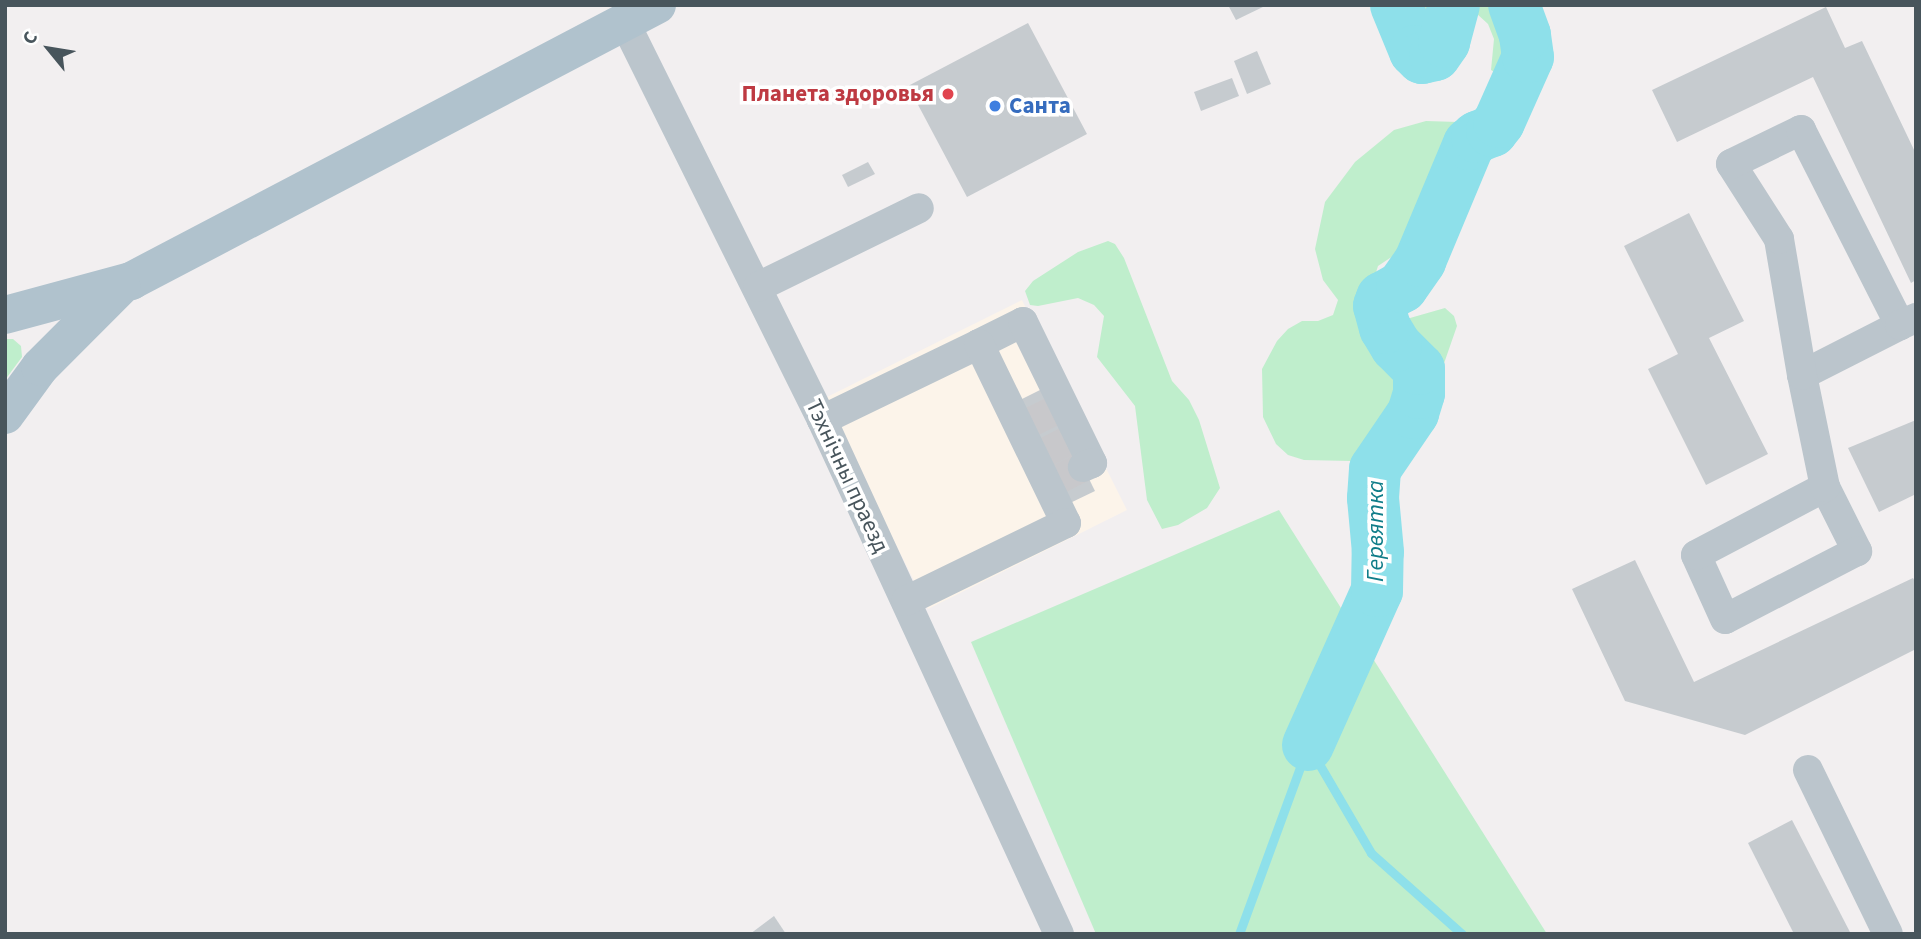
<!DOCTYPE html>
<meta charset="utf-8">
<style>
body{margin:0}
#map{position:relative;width:1921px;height:939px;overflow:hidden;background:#f2eff0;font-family:"Source Sans 3",sans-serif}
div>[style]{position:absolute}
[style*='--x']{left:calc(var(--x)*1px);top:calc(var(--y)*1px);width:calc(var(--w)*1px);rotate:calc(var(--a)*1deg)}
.commercial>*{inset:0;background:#fcf4ea}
.green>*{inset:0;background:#bfeecc}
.stream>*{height:9px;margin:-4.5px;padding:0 4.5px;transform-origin:4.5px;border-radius:4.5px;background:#8ee0ea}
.river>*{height:52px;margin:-26px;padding:0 26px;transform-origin:26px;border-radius:26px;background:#8ee0ea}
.building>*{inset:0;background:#c6cbcf}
.minor-tunnel>*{height:30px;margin-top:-15px;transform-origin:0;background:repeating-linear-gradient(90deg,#c8c8cb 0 30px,transparent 0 45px)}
.minor>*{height:30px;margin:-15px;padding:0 15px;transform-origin:15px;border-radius:15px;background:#bbc5cc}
.major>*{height:38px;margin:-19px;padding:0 19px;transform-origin:19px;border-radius:19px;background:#b0c2cd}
.dots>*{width:19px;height:19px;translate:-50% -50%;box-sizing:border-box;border:4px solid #fff;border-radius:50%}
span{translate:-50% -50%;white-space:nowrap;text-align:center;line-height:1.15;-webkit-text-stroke:7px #fff;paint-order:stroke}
.health-label{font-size:23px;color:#be3a42;font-weight:700}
.right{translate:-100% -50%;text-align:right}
.shop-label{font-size:23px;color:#366cbe;font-weight:700}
.left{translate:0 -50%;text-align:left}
.street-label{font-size:23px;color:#48555c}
.water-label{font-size:24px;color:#107d89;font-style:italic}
.frame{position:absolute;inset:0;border:7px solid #48555c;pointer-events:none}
.north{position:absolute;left:14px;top:14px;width:70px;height:70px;-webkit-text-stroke:5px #fff;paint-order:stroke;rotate:300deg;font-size:19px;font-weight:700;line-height:28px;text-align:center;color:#48555c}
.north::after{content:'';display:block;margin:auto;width:24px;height:32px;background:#48555c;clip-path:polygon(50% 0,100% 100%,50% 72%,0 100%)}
</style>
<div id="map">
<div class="commercial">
<div style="clip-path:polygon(1022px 300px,1127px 510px,928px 609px,823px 399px)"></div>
</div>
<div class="green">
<div style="clip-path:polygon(1376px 5px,1527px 5px,1528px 11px,1526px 28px,1509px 72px,1499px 75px,1491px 70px,1494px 39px,1488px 24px,1476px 13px,1463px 8px,1447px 11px,1423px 31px,1407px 35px,1381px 17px)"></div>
<div style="clip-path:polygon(1426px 121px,1458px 122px,1479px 130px,1481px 144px,1469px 171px,1452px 234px,1390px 258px,1378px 266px,1373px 282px,1375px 305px,1387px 316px,1403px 320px,1445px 308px,1454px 316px,1457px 326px,1425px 418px,1403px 459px,1388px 465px,1361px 466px,1352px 461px,1304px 460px,1288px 455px,1276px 444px,1263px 417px,1262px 369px,1277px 341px,1288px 329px,1302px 321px,1318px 321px,1333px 315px,1338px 300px,1323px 280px,1315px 249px,1325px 202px,1355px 162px,1394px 130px)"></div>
<div style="clip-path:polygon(1108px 241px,1115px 244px,1124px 258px,1172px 381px,1189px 400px,1199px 420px,1220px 488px,1207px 508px,1178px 525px,1162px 529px,1147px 500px,1135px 406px,1097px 357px,1104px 316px,1094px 305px,1078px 298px,1038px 306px,1030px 305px,1025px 291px,1033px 281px,1078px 252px)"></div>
<div style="clip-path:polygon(5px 339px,13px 339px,21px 346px,22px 357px,5px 380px)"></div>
<div style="clip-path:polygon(1279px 510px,1547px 934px,1096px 934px,971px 642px)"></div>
</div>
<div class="stream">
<div style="--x:1308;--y:745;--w:125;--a:59.7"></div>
<div style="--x:1371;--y:853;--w:122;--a:41.7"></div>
<div style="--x:1239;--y:934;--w:201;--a:-69.9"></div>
</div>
<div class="river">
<div style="--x:1396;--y:5;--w:50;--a:67.6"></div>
<div style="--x:1415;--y:51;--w:10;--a:45"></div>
<div style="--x:1422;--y:58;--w:13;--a:-13"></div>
<div style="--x:1435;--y:55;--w:16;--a:-55"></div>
<div style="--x:1444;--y:42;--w:38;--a:-75"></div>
<div style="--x:1308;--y:745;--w:169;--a:-65.9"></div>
<div style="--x:1377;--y:591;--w:39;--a:-89"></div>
<div style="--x:1378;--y:552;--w:54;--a:-95.3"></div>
<div style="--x:1373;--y:498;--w:29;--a:-86"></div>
<div style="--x:1375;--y:469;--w:68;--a:-55.8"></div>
<div style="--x:1413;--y:413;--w:21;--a:-73"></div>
<div style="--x:1419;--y:393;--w:24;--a:-90"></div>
<div style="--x:1419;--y:369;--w:33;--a:-135"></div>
<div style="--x:1396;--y:346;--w:21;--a:-121"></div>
<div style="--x:1385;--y:328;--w:23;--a:-105"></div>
<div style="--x:1379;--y:306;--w:9;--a:-69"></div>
<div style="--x:1382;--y:298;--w:23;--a:-29"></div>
<div style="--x:1402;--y:287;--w:32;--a:-55"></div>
<div style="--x:1420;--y:261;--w:127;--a:-67.3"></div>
<div style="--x:1469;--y:144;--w:11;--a:-41"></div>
<div style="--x:1477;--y:137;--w:16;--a:-22"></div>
<div style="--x:1492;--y:131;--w:11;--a:-52"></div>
<div style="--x:1499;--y:122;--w:71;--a:-66"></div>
<div style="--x:1528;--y:57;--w:22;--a:-98"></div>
<div style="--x:1525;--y:35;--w:32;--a:-110"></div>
</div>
<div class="building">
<div style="clip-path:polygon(1228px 5px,1267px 5px,1236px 20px)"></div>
<div style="clip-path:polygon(1826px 7px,1845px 48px,1862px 41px,1916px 154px,1916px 280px,1911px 283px,1813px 77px,1677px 142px,1652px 90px)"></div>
<div style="clip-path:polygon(1028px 23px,1087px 134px,967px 197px,908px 86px)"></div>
<div style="clip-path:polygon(1257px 51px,1271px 84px,1247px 94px,1234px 61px)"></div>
<div style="clip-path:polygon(1232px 78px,1239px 96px,1201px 111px,1194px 92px)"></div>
<div style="clip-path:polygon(868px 162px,875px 174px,848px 187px,842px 175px)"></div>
<div style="clip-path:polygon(1689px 213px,1744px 321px,1709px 338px,1768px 454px,1706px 485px,1648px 369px,1678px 354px,1624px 246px)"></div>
<div style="clip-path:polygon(1044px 388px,1095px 491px,1068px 504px,1018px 401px)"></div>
<div style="clip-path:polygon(1916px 420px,1916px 494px,1879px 512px,1848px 448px)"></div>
<div style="clip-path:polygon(1635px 560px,1694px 682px,1913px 578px,1916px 583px,1916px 649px,1745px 735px,1625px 701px,1572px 589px)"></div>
<div style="clip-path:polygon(1792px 820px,1851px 934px,1794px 934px,1748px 843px)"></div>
<div style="clip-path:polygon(774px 916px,786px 934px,750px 934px)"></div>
</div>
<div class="minor-tunnel">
<div style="--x:1029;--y:423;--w:30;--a:-26"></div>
<div style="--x:1044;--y:453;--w:29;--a:-27"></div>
<div style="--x:1057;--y:480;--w:29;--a:-27"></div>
</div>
<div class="minor">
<div style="--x:625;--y:23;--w:443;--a:63.6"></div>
<div style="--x:822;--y:420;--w:566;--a:65.25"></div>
<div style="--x:758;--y:287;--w:179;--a:-26.1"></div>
<div style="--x:979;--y:344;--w:49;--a:-26.6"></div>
<div style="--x:1023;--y:322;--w:157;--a:63.9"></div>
<div style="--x:1092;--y:463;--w:10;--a:156"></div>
<div style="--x:1802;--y:375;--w:110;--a:-27"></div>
<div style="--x:822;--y:420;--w:174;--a:-25.8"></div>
<div style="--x:979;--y:344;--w:199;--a:64.1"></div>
<div style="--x:1066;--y:523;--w:178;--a:154"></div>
<div style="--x:1825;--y:487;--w:72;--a:63.4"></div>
<div style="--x:1857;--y:551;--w:148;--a:152.7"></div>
<div style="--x:1725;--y:619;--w:70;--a:-114.4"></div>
<div style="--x:1696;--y:555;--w:146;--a:-27.8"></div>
<div style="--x:1825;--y:487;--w:114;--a:-101.6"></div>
<div style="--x:1802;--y:375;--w:138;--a:-99.6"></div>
<div style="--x:1779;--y:239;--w:89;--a:-122.6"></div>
<div style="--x:1731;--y:164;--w:78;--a:-25.9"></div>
<div style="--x:1801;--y:130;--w:219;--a:63.1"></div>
<div style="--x:1900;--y:325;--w:17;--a:-24"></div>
<div style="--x:1808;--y:770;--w:182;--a:64"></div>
</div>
<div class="major">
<div style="--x:5;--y:315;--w:131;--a:-15.1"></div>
<div style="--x:131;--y:281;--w:594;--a:-27.69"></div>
<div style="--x:5;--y:415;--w:59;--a:-53.9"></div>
<div style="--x:40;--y:367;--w:115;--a:-45"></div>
</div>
<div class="dots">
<div style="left:948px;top:94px;background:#e0444e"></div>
<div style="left:995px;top:106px;background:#3f7fe0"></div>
</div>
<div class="health-label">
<span class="right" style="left:934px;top:94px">Планета здоровья</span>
</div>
<div class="shop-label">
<span class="left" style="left:1009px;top:106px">Санта</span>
</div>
<div class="street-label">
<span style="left:847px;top:476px;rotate:65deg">Тэхнічны праезд</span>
</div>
<div class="water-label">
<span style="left:1376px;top:531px;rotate:-90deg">Гервятка</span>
</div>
<div class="frame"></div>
<div class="north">С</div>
</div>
